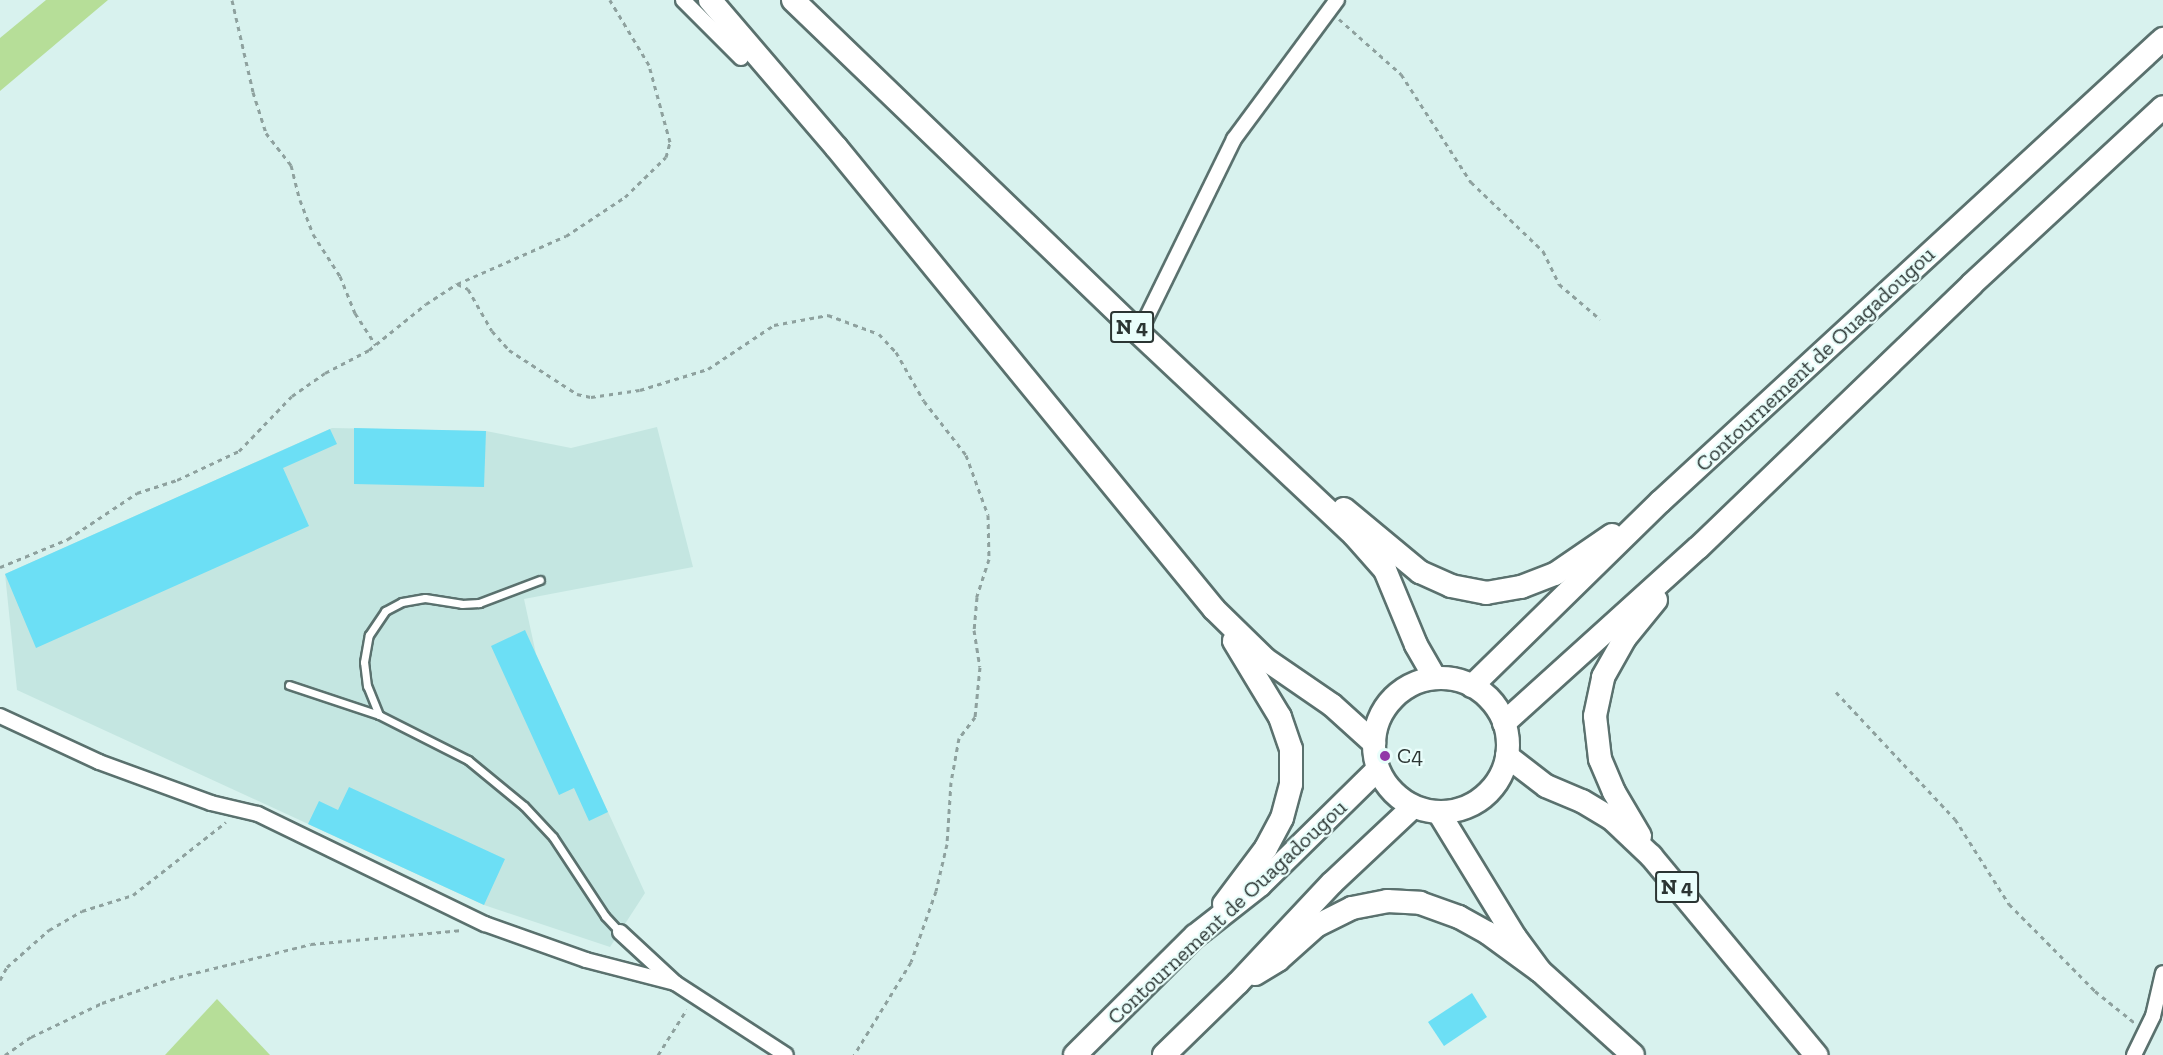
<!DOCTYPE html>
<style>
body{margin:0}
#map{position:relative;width:2163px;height:1055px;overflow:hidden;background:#d8f2ee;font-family:"Zilla Slab",serif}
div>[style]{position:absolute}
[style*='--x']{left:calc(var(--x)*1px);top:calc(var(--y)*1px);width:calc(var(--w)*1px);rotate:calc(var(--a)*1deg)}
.built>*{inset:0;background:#c4e6e1}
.green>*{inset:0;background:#b6de98}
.building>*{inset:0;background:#6cdff5}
.path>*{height:3px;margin-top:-1.5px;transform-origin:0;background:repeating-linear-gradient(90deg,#8ea19e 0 4.5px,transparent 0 9px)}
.roads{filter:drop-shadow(2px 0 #5a716e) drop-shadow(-2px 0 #5a716e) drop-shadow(0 2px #5a716e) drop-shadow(0 -2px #5a716e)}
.service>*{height:7px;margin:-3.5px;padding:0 3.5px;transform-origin:3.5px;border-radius:3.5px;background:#fff}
.minor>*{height:14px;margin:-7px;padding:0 7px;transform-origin:7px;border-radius:7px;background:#fff}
.trunk>*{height:22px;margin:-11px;padding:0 11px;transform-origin:11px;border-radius:11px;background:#fff}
.trunk>.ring{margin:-11px;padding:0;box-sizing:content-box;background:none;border:22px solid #fff;border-radius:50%}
.dots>*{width:16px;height:16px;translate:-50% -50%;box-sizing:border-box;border:3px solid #e9fefb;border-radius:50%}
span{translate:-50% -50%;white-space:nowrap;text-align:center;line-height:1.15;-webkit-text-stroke:4.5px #e9fefb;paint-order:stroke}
.shield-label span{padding:2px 4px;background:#e9fefb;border:2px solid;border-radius:4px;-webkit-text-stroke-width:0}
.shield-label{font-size:21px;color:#2b3533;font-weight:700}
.street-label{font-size:22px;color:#2b3533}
.poi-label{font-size:22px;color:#2b3533}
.left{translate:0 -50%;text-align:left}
</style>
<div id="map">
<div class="built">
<div style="clip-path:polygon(657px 427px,693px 567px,524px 599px,536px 654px,645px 893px,610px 947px,484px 905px,17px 690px,5px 574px,332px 428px,486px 431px,571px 448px)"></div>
</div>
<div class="green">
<div style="clip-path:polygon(46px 0,108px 0,0 91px,0 38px)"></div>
<div style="clip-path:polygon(217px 999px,270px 1055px,165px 1055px)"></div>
</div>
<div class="building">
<div style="clip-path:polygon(354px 428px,486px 431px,484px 487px,354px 484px)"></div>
<div style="clip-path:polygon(330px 429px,337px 444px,283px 468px,309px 526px,36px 648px,5px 574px)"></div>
<div style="clip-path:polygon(525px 630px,608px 812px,589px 821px,574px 788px,559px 795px,491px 646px)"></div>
<div style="clip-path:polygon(349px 787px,505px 859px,484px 905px,308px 824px,319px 801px,338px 810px)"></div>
<div style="clip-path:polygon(1472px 993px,1487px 1017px,1444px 1046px,1428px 1022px)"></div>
</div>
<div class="path">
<div style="--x:232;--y:0;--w:94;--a:77.1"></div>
<div style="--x:253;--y:92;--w:43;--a:72.4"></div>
<div style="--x:266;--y:133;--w:41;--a:52"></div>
<div style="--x:291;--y:165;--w:36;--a:76"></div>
<div style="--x:300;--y:200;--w:36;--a:69"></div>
<div style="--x:313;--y:234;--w:50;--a:57.3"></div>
<div style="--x:340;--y:276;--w:40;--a:68"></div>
<div style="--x:355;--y:313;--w:38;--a:57"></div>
<div style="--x:1339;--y:19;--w:83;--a:41.6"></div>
<div style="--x:1401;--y:74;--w:129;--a:57.1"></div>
<div style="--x:1471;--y:182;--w:100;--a:43.8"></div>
<div style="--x:1543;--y:251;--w:37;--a:64"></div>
<div style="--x:1559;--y:284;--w:54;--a:40.5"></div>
<div style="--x:457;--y:284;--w:12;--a:24"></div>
<div style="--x:468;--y:289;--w:48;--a:60.3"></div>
<div style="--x:492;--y:331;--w:25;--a:48"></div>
<div style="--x:509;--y:350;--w:81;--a:32.9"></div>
<div style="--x:577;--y:394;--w:14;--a:12"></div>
<div style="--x:591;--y:397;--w:49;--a:-8.1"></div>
<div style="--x:640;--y:390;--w:71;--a:-17.2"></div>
<div style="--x:708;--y:369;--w:79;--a:-33.7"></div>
<div style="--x:774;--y:325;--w:55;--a:-10.5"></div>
<div style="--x:828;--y:315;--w:54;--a:20.4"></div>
<div style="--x:879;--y:334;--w:25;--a:47"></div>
<div style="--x:896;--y:352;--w:56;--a:60.3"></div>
<div style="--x:924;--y:401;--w:68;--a:52.1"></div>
<div style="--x:966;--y:455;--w:64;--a:69.9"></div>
<div style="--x:988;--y:515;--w:44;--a:88.7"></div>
<div style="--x:989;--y:559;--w:40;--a:108"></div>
<div style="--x:977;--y:597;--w:33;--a:95"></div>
<div style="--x:974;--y:630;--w:37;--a:81"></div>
<div style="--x:980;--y:667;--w:50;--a:95.7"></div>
<div style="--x:975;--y:717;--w:26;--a:127"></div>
<div style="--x:959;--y:738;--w:45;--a:100.3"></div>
<div style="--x:951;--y:782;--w:62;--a:93.7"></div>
<div style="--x:947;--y:844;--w:48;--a:103.2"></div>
<div style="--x:936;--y:891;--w:75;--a:109.4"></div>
<div style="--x:911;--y:962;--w:109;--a:121.5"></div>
<div style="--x:0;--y:567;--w:74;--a:-22.4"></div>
<div style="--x:68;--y:539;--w:83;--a:-33.7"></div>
<div style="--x:137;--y:493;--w:42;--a:-18"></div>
<div style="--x:177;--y:480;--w:68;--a:-25.1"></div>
<div style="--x:239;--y:451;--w:76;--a:-46.1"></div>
<div style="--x:292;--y:396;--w:40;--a:-34.9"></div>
<div style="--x:325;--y:373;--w:50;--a:-27.6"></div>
<div style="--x:369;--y:350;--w:73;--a:-38.9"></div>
<div style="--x:426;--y:304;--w:37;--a:-33"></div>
<div style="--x:457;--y:284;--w:119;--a:-23.8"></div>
<div style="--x:566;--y:236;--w:71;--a:-33.5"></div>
<div style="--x:625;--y:197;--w:57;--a:-44.3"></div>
<div style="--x:666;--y:157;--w:16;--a:-75"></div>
<div style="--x:670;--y:142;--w:80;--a:-105.3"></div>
<div style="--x:649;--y:65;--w:76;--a:-121"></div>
<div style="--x:1836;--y:692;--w:174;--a:46.9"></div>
<div style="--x:1955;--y:819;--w:101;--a:57.6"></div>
<div style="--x:2009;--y:904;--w:122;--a:45.3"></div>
<div style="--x:2095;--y:991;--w:51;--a:38.7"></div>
<div style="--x:0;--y:980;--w:15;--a:-62"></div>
<div style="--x:7;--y:967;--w:56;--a:-41.4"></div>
<div style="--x:49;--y:930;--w:38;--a:-30"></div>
<div style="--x:82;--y:911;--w:53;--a:-17.4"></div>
<div style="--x:133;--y:895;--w:118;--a:-38.1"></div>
<div style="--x:5;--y:1055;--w:32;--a:-35"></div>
<div style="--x:31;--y:1037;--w:79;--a:-25.6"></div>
<div style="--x:102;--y:1003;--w:72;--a:-19.4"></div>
<div style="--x:170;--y:979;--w:145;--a:-13.9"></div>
<div style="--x:311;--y:944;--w:152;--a:-5.3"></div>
<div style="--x:658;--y:1055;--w:54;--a:-57.8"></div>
</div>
<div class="roads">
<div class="service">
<div style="--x:289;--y:685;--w:95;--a:18.4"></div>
<div style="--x:379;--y:715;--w:100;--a:26.8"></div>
<div style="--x:468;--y:760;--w:72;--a:39.4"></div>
<div style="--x:524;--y:806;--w:42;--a:46.9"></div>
<div style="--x:553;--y:837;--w:95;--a:56.6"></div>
<div style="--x:605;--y:916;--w:22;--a:47"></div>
<div style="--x:379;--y:715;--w:31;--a:-112"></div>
<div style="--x:367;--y:686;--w:24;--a:-97"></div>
<div style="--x:364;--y:662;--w:27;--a:-80"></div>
<div style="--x:369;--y:635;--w:29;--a:-56"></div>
<div style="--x:385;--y:611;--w:19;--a:-28"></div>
<div style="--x:402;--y:602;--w:23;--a:-10"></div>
<div style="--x:425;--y:598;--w:37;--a:9"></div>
<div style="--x:462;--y:604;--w:17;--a:-3"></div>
<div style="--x:479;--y:603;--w:65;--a:-20.7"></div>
</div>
<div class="minor">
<div style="--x:683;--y:0;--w:82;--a:45"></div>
<div style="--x:1139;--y:333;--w:216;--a:-63.9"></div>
<div style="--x:1234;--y:139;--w:173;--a:-53.5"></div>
<div style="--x:0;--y:716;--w:109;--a:24.9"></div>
<div style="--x:99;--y:762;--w:119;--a:20.1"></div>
<div style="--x:211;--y:803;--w:48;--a:13.2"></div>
<div style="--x:258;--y:814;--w:252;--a:25.9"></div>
<div style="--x:485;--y:924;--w:107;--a:19.6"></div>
<div style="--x:586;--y:960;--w:92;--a:14.5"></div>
<div style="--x:620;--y:932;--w:75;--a:42.8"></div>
<div style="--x:675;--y:983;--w:132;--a:33"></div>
<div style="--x:2134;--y:1055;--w:43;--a:-64"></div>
<div style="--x:2153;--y:1016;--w:44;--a:-76.9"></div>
</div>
<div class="trunk">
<div style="--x:710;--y:0;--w:194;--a:49.4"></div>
<div style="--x:836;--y:147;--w:597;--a:50.71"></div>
<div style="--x:1214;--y:609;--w:71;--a:44.4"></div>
<div style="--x:1265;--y:659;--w:81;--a:34.5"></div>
<div style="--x:1332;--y:705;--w:57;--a:42.1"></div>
<div style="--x:793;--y:0;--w:480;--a:43.9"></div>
<div style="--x:1139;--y:333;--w:295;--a:43.2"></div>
<div style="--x:1354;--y:535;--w:47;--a:48.5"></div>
<div style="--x:1385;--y:570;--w:81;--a:67.5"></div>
<div style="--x:1416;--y:645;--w:38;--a:60"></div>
<div style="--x:1344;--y:509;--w:99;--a:39.7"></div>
<div style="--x:1420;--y:572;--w:34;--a:24"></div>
<div style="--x:1451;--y:586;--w:36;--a:11"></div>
<div style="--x:1486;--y:593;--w:36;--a:-10"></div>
<div style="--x:1521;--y:587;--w:36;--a:-21"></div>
<div style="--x:1555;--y:574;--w:69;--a:-34.4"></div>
<div class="ring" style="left:1374px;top:678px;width:112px;height:112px"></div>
<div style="--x:1472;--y:686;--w:263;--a:-44.4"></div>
<div style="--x:1660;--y:502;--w:684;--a:-42.63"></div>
<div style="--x:1504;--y:723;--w:261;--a:-42.1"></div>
<div style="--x:1698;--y:548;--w:380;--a:-43.9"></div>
<div style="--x:1972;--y:284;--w:260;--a:-42.8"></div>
<div style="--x:1507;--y:756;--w:49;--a:37.6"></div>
<div style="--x:1546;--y:786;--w:39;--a:23"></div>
<div style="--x:1582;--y:801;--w:35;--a:31"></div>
<div style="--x:1612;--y:819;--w:54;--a:43.5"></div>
<div style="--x:1651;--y:856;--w:259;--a:50.3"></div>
<div style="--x:1439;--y:813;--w:145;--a:58.5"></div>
<div style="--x:1515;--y:937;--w:42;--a:53.7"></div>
<div style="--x:1540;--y:971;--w:125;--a:42.1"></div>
<div style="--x:1640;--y:836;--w:51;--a:-120.6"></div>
<div style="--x:1614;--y:792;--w:36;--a:-113"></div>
<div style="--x:1600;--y:759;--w:43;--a:-96.6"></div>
<div style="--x:1595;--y:716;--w:40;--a:-78"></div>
<div style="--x:1603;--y:677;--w:45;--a:-60.6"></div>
<div style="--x:1625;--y:638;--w:49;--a:-50.8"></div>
<div style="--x:1224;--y:904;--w:70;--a:-53.1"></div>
<div style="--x:1266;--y:848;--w:34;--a:-62"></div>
<div style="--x:1282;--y:818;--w:35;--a:-75"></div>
<div style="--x:1291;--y:784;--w:35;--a:-90"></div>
<div style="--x:1291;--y:749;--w:34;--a:-109"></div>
<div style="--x:1280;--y:717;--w:89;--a:-121.2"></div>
<div style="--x:1255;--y:974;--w:27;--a:-31"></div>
<div style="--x:1278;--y:960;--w:51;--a:-41.8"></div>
<div style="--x:1316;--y:926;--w:40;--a:-26.6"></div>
<div style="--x:1352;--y:908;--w:36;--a:-11"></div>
<div style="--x:1387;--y:901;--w:33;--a:3"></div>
<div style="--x:1420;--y:903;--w:41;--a:19.7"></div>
<div style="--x:1459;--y:917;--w:33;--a:29"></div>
<div style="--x:1488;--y:933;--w:64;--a:36.2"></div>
<div style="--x:1075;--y:1055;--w:169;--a:-44.8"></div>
<div style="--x:1195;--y:936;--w:83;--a:-38.1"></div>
<div style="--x:1260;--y:885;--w:165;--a:-44.5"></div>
<div style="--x:1164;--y:1055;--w:103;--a:-44.2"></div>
<div style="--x:1238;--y:983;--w:137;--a:-46.8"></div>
<div style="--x:1332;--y:883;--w:111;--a:-43.2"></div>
</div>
</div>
<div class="dots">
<div style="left:1385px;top:756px;background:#913aa7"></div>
</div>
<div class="shield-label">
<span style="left:1132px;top:327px">N 4</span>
<span style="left:1677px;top:887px">N 4</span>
</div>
<div class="street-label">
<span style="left:1815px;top:359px;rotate:-43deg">Contournement de Ouagadougou</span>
<span style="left:1227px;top:912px;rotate:-43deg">Contournement de Ouagadougou</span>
</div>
<div class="poi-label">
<span class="left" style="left:1397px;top:756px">C4</span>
</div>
</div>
